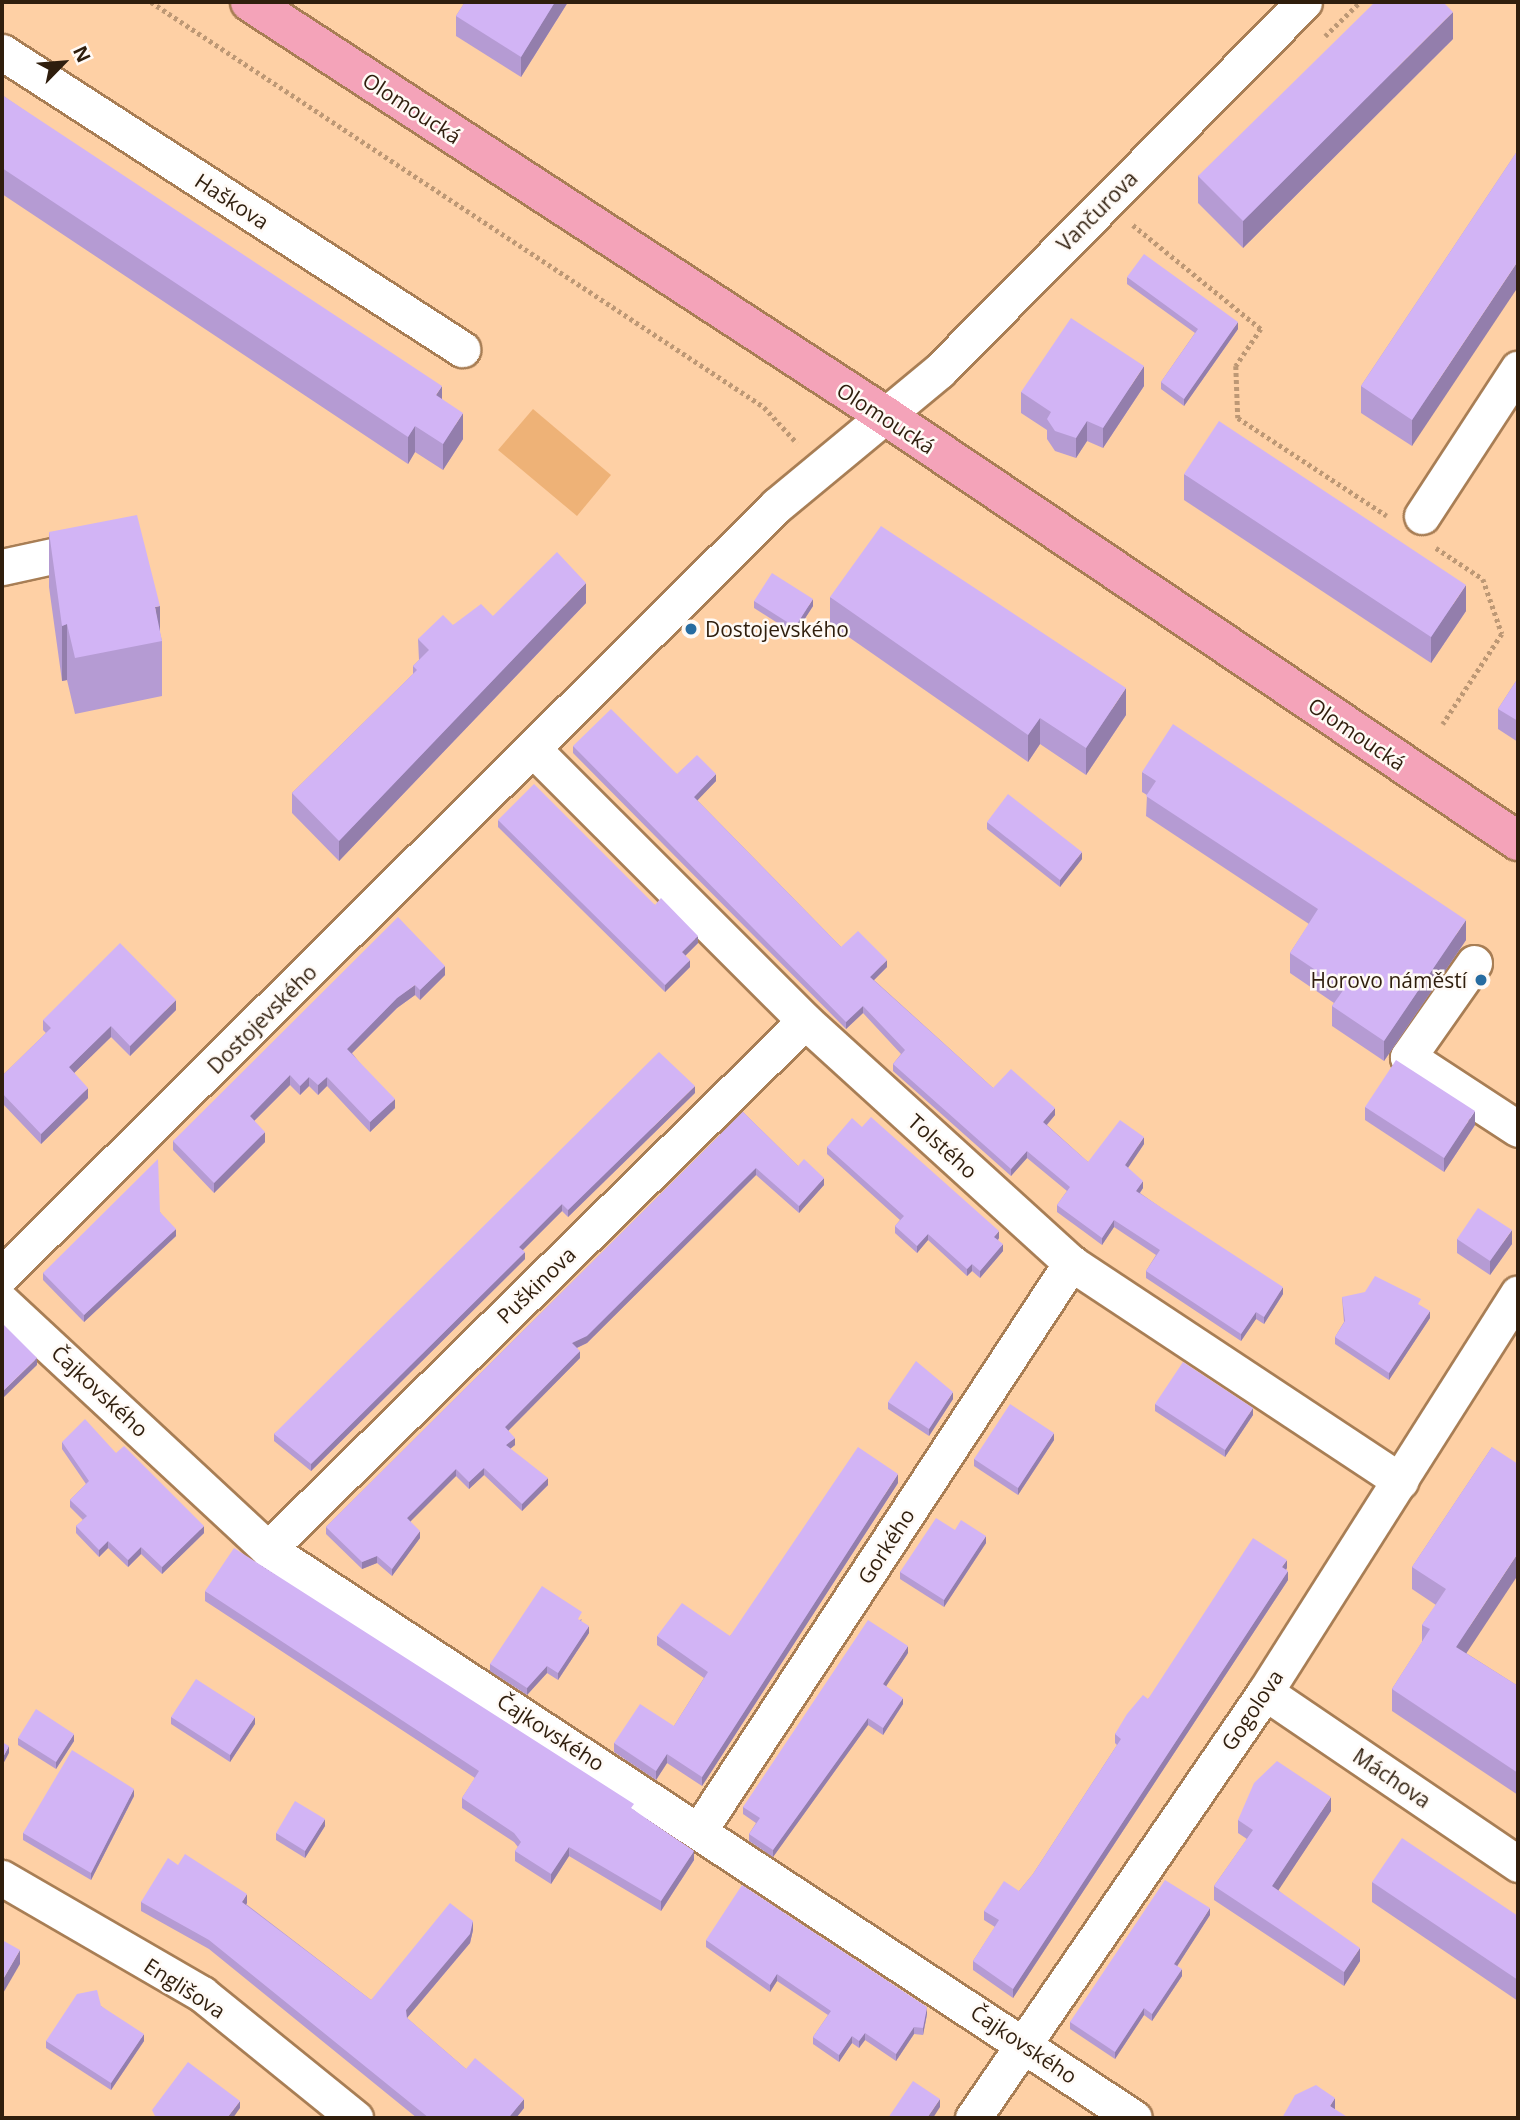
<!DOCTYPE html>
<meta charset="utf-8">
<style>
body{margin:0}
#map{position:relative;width:1520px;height:2120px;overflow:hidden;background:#fed0a5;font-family:"Open Sans",sans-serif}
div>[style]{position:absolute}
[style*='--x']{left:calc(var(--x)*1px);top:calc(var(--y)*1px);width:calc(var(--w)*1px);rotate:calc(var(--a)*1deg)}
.green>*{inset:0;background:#eeb277}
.path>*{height:4.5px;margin-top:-2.25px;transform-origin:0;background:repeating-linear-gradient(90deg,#bd9875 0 3.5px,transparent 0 7px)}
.roads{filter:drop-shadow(2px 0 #a87e55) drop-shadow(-2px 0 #a87e55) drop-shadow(0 2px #a87e55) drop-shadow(0 -2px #a87e55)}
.minor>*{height:35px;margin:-17.5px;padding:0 17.5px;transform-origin:17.5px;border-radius:17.5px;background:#fff}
.primary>*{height:38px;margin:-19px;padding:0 19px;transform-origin:19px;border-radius:19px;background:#f4a3b9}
.wall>*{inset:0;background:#b59bd3}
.shaded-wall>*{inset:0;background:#937eac}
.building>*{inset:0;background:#d2b4f5}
.dots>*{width:19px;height:19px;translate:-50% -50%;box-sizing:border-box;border:4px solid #fffaf6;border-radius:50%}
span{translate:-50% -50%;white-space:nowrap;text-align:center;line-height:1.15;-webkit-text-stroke:5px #fffaf6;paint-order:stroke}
.street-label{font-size:21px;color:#2f1e0d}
.poi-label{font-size:21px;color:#2f1e0d}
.left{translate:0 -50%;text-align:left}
.right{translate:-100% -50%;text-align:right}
.frame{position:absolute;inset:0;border:4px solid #2f1e0d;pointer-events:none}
.north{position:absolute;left:28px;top:28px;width:70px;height:70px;-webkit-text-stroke:5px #fffaf6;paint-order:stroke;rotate:65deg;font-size:19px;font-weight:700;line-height:28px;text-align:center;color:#2f1e0d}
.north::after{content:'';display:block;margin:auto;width:24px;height:32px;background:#2f1e0d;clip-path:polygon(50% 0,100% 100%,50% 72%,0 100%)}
</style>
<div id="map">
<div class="green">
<div style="clip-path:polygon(533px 409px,611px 475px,577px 516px,498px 450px)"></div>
</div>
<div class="path">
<div style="--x:151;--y:2;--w:735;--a:33.45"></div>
<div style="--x:764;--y:407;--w:49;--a:47.5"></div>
<div style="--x:1325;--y:36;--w:49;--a:-44.2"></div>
<div style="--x:1133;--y:225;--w:165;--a:39.1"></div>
<div style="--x:1261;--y:329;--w:45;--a:124"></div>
<div style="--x:1236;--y:366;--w:52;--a:87.8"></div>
<div style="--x:1238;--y:418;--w:178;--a:33.3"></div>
<div style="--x:1436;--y:548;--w:56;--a:33.4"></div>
<div style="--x:1483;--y:579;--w:58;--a:70.9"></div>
<div style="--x:1502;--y:634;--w:108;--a:123.2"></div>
</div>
<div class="roads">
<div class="minor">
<div style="--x:2;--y:52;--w:548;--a:32.85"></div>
<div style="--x:1422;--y:516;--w:176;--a:-56.9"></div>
<div style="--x:2;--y:567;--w:94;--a:-12.3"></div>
<div style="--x:535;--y:751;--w:382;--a:45"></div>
<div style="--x:805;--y:1021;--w:360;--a:42.3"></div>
<div style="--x:1071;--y:1263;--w:395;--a:33.5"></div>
<div style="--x:1474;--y:963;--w:115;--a:125.1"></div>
<div style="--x:1408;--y:1057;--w:131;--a:33.2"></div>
<div style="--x:2;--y:1275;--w:1092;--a:-44.81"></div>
<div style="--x:777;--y:505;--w:210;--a:-39.6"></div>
<div style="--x:939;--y:371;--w:519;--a:-45.31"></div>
<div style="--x:2;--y:1302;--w:363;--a:42.9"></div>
<div style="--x:268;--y:1549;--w:1036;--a:33.31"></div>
<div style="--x:268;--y:1549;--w:753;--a:-44.52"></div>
<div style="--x:1265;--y:1692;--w:306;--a:34.2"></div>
<div style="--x:700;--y:1829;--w:677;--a:-56.76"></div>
<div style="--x:2;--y:1878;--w:231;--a:30.1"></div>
<div style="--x:202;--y:1994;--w:197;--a:39"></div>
<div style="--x:973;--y:2118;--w:516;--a:-55.57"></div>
<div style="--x:1265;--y:1692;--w:472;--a:-57.6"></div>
</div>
<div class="primary">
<div style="--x:250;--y:2;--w:759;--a:33.06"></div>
<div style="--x:886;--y:416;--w:762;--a:33.92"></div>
</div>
</div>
<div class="wall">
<div style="clip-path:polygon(465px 2px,568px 2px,521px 77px,456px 36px,456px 16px)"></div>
<div style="clip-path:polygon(1453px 39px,1243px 248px,1198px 203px,1198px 176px)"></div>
<div style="clip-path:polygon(2px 95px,442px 399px,463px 439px,443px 470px,415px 452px,408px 464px,2px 194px)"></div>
<div style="clip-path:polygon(1518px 150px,1412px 446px,1361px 413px,1361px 386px)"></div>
<div style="clip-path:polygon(1127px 277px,1238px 329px,1184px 406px,1161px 389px,1161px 382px,1195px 333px,1127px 284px)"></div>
<div style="clip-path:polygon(1144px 386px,1103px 448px,1087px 441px,1076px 458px,1055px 451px,1047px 439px,1047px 430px,1021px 413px,1021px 392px)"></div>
<div style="clip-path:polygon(1184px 474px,1466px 611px,1431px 663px,1184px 500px)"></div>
<div style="clip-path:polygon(49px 532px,160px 633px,162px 641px,162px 696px,75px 714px,67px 680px,62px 681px,49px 587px)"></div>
<div style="clip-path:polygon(830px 597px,1126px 715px,1086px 775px,1040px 744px,1028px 762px,830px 624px)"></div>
<div style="clip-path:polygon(754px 601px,813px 606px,795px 634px,754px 608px)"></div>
<div style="clip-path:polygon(586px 603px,339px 861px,292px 813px,292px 793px,413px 674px,413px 666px,419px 660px,418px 639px,453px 625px,493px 616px)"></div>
<div style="clip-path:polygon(1518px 678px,1518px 742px,1498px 729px,1498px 709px)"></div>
<div style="clip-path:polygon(573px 746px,677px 774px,716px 781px,697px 800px,841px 947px,887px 967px,874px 980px,993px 1088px,1055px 1115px,1047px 1125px,1088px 1162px,1144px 1144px,1128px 1168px,1143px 1188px,1140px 1193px,1283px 1294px,1264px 1324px,1256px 1319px,1241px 1341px,1146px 1278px,1146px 1271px,1156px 1255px,1114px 1227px,1102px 1245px,1057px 1212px,1057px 1205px,1067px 1191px,1027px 1158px,1011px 1176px,893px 1071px,893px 1064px,901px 1054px,863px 1013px,846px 1029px,573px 753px)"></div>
<div style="clip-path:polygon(1142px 772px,1466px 940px,1384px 1061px,1332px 1026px,1332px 1006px,1334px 1003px,1290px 973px,1290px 953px,1309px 924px,1146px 816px,1147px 795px,1142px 792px)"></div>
<div style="clip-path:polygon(498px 820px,655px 905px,698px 943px,685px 956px,690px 967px,665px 992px,498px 827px)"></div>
<div style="clip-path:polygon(987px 822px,1082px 859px,1060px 887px,987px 829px)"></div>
<div style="clip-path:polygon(445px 966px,445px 975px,420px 1000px,415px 995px,397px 1008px,352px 1053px,395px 1108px,370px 1132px,327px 1086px,318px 1095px,309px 1086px,300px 1095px,290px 1085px,254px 1121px,265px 1142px,214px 1193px,173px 1150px,173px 1141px)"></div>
<div style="clip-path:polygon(176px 1010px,130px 1056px,111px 1037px,74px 1073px,88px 1098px,41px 1144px,2px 1103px,2px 1076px,46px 1033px,43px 1030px,43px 1020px)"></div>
<div style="clip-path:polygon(695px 1093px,568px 1217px,562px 1211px,523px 1250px,525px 1259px,311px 1471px,274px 1441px,274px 1434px)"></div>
<div style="clip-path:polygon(1365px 1107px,1475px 1125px,1444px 1172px,1365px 1120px)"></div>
<div style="clip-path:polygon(743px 1112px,798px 1166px,824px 1185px,799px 1213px,756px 1175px,587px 1343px,577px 1348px,580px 1358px,508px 1431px,515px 1445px,510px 1449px,548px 1485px,522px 1511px,484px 1475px,469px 1489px,456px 1476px,410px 1521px,420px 1538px,392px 1576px,377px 1563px,362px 1569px,326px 1534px,326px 1527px)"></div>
<div style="clip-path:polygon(862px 1127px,999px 1238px,998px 1240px,1003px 1251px,980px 1278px,972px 1271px,967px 1276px,928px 1240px,917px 1253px,895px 1233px,895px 1226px,900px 1220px,827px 1154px,827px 1147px)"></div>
<div style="clip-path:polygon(160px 1212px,176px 1236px,84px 1322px,43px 1280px,43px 1273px)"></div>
<div style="clip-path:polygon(1457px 1239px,1512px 1244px,1490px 1275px,1457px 1253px)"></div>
<div style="clip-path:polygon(1342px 1297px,1421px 1306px,1430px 1318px,1389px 1380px,1335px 1344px,1335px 1337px,1344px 1322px)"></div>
<div style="clip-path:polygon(953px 1399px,929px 1436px,888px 1409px,888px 1402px)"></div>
<div style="clip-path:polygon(1155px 1404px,1253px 1415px,1225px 1457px,1155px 1411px)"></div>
<div style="clip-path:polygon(1054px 1440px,1018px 1495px,974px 1466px,974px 1459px)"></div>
<div style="clip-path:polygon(62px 1442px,116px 1453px,204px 1533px,162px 1574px,141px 1554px,128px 1567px,108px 1548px,99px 1557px,76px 1533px,76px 1526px,83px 1520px,70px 1507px,70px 1500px,86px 1484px,62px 1449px)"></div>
<div style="clip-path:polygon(1492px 1447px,1466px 1653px,1518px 1686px,1518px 1795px,1392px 1711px,1392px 1689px,1422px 1642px,1422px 1625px,1436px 1605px,1412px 1589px,1412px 1567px)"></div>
<div style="clip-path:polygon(898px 1483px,702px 1786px,667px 1763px,656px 1780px,614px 1752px,614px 1743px,674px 1726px,704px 1678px,657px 1645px,657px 1636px,730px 1636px)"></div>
<div style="clip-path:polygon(955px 1530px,986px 1543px,944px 1607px,900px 1579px,900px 1572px)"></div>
<div style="clip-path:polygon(1287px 1568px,1286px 1570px,1288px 1580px,1013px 1998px,973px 1970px,973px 1961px,995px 1927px,984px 1920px,984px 1911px,1019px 1891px,1033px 1874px,1117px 1745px,1115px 1743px,1115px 1734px,1148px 1699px)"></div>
<div style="clip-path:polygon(205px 1591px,634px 1810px,694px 1860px,661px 1911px,569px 1856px,551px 1884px,515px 1861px,515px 1851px,518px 1847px,514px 1842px,462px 1808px,462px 1798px,475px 1778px,205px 1601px)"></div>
<div style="clip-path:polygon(582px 1619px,581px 1621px,589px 1633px,558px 1680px,547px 1673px,527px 1695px,490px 1671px,490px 1664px)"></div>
<div style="clip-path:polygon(908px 1653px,886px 1686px,903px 1704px,883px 1735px,868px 1725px,773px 1857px,749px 1841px,749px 1834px,756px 1823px,743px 1814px,743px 1807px)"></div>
<div style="clip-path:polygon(171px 1717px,255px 1724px,230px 1762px,171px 1724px)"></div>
<div style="clip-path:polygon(18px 1738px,74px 1741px,56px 1769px,18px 1745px)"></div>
<div style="clip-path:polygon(134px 1796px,91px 1880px,23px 1840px,23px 1833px)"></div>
<div style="clip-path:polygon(1331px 1811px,1278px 1890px,1360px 1961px,1344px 1986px,1214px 1900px,1214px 1886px,1247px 1839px,1238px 1833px,1238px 1820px)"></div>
<div style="clip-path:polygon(325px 1826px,305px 1858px,276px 1840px,276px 1833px)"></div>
<div style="clip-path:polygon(178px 1865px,247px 1903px,246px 1904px,371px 2000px,473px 1930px,470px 1943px,407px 2018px,466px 2069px,524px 2108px,516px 2118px,417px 2118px,209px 1949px,141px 1911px,141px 1902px)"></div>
<div style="clip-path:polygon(1372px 1882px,1518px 1916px,1518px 2001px,1372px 1902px)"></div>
<div style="clip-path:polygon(1210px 1915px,1177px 1966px,1182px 1976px,1152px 2021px,1144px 2015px,1115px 2059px,1070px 2029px,1070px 2022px)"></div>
<div style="clip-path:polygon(706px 1940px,927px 2014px,923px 2035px,914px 2034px,896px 2061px,865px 2040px,859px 2048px,852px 2043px,839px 2062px,813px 2044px,813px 2037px,828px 2015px,777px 1981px,770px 1992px,706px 1947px)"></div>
<div style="clip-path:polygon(101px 2006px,144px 2041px,111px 2090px,46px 2048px,46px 2041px)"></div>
</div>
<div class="shaded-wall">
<div style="clip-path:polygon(555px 2px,568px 2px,521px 77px,521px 57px)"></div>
<div style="clip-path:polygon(1453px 12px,1453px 39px,1243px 248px,1243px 221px)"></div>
<div style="clip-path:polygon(1518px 261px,1518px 287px,1412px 446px,1412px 420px)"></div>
<div style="clip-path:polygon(1238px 322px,1238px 329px,1184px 406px,1184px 399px)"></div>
<div style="clip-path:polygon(1144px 366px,1144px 386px,1103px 448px,1103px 428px)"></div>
<div style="clip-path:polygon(442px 386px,442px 412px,436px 395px)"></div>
<div style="clip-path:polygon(463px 413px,463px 439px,443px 470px,443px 444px)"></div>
<div style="clip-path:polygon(1087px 421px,1087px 441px,1076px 458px,1076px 438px)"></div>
<div style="clip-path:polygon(415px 426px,415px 452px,408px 464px,408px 437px)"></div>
<div style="clip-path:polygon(586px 583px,586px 603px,339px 861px,339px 841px)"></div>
<div style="clip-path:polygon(1466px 585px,1466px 611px,1431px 663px,1431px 637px)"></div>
<div style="clip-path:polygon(813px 599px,813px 606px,795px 634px,795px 627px)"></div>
<div style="clip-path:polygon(160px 606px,160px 641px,155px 607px)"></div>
<div style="clip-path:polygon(67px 624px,67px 680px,62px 681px,62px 626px)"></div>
<div style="clip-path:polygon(1126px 688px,1126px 715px,1086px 775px,1086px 748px)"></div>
<div style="clip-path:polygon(1040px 718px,1040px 744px,1028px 762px,1028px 735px)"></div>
<div style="clip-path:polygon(716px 774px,716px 781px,694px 804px,694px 797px)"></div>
<div style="clip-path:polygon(1082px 852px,1082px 859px,1060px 887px,1060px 880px)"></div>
<div style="clip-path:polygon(1466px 920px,1466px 940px,1384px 1061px,1384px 1041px)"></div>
<div style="clip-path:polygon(698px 936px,698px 943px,682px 959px,682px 952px)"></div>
<div style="clip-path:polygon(690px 960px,690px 967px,665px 992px,665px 985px)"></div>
<div style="clip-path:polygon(887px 960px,887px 967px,870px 984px,870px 977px)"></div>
<div style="clip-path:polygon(445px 966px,445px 975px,420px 1000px,420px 990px)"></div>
<div style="clip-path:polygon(415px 985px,415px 995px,397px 1008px,347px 1058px,347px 1049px,397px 998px)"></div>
<div style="clip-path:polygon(176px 1000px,176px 1010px,130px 1056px,130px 1046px)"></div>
<div style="clip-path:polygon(863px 1006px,863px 1013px,846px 1029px,846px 1022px)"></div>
<div style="clip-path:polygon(111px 1026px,111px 1037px,69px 1078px,69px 1067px)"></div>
<div style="clip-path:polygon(290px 1075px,290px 1085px,250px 1125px,250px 1116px)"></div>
<div style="clip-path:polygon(309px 1077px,309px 1086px,300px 1095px,300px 1086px)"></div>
<div style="clip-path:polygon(327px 1077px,327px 1086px,318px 1095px,318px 1085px)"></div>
<div style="clip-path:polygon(695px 1086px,695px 1093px,568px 1217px,568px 1210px)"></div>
<div style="clip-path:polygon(88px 1088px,88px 1098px,41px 1144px,41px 1134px)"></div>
<div style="clip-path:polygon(395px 1099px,395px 1108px,370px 1132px,370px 1122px)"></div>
<div style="clip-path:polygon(1055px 1108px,1055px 1115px,1043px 1129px,1043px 1122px)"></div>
<div style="clip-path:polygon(1475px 1111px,1475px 1125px,1444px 1172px,1444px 1158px)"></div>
<div style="clip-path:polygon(265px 1132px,265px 1142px,214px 1193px,214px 1183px)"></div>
<div style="clip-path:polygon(1144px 1137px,1144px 1144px,1125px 1172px,1125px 1165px)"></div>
<div style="clip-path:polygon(1027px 1151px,1027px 1158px,1011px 1176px,1011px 1169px)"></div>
<div style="clip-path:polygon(756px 1168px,756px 1175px,587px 1343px,572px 1350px,572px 1343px)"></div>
<div style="clip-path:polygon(824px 1178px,824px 1185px,799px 1213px,799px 1206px)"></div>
<div style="clip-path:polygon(1143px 1181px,1143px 1188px,1136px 1198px,1136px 1191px)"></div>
<div style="clip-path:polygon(562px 1204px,562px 1211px,519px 1254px,519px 1247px)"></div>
<div style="clip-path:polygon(1114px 1220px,1114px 1227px,1102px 1245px,1102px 1238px)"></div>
<div style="clip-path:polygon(176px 1229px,176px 1236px,84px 1322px,84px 1315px)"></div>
<div style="clip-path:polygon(1512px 1230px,1512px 1244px,1490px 1275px,1490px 1261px)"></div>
<div style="clip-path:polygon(999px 1231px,999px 1238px,994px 1244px,994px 1237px)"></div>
<div style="clip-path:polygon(928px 1234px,928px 1240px,917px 1253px,917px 1246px)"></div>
<div style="clip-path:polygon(1003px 1244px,1003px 1251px,980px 1278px,980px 1271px)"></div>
<div style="clip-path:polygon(525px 1252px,525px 1259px,311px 1471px,311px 1464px)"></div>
<div style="clip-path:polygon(972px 1264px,972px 1271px,967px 1276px,967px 1269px)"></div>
<div style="clip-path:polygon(1283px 1287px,1283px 1294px,1264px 1324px,1264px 1317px)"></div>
<div style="clip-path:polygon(1430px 1311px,1430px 1318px,1389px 1380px,1389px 1373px)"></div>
<div style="clip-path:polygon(1256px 1312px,1256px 1319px,1241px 1341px,1241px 1334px)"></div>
<div style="clip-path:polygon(580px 1351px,580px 1358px,505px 1434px,505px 1427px)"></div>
<div style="clip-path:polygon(37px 1358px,37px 1365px,2px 1399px,2px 1392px)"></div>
<div style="clip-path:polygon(953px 1392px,953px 1399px,929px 1436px,929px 1429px)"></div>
<div style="clip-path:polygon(1253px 1408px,1253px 1415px,1225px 1457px,1225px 1450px)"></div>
<div style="clip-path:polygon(1054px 1433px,1054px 1440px,1018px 1495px,1018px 1488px)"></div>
<div style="clip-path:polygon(515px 1438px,515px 1445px,506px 1452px,506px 1445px)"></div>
<div style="clip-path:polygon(484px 1468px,484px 1475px,469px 1489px,469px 1482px)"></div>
<div style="clip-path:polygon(456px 1469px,456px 1476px,407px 1525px,407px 1518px)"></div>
<div style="clip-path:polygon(898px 1474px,898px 1483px,702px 1786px,702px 1777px)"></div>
<div style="clip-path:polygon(548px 1478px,548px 1485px,522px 1511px,522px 1504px)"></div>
<div style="clip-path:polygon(204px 1526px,204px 1533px,162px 1574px,162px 1567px)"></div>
<div style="clip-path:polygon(420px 1531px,420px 1538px,392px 1576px,392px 1569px)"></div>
<div style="clip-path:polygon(986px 1536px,986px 1543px,944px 1607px,944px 1600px)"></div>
<div style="clip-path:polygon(108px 1541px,108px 1548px,99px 1557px,99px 1550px)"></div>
<div style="clip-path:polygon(141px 1547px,141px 1554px,128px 1567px,128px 1560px)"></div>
<div style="clip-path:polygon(1518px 1553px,1518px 1575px,1456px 1669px,1456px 1647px)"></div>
<div style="clip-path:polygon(377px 1556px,377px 1563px,362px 1569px,362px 1562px)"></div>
<div style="clip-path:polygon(1287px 1560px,1287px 1568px,1282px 1576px,1282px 1567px)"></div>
<div style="clip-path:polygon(1288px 1571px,1288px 1580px,1013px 1998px,1013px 1989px)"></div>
<div style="clip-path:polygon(589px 1626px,589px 1633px,558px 1680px,558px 1673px)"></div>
<div style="clip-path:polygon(908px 1646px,908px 1653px,883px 1691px,883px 1684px)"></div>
<div style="clip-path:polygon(547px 1666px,547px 1673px,527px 1695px,527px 1688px)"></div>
<div style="clip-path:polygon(903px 1698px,903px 1704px,883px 1735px,883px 1728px)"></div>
<div style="clip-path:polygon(255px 1717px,255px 1724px,230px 1762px,230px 1755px)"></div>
<div style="clip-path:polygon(868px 1718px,868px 1725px,773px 1857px,773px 1850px)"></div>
<div style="clip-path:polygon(74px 1734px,74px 1741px,56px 1769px,56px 1762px)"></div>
<div style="clip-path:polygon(9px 1746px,9px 1753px,2px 1766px,2px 1759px)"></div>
<div style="clip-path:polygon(667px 1754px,667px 1763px,656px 1780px,656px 1771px)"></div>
<div style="clip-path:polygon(134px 1789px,134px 1796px,91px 1880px,91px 1873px)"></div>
<div style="clip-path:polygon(1331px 1797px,1331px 1811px,1272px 1900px,1272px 1886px)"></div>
<div style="clip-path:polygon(325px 1819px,325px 1826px,305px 1858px,305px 1851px)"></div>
<div style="clip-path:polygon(569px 1847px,569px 1856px,551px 1884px,551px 1874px)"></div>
<div style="clip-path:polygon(694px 1851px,694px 1860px,661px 1911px,661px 1901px)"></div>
<div style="clip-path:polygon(247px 1894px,247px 1903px,242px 1911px,242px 1902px)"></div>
<div style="clip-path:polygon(1210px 1908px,1210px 1915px,1174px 1971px,1174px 1964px)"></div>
<div style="clip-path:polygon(473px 1921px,473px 1930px,470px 1943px,406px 2019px,406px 2010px)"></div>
<div style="clip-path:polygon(1360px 1948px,1360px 1961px,1344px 1986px,1344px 1972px)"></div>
<div style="clip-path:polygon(20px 1950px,20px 1964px,2px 1995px,2px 1981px)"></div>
<div style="clip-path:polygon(1182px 1969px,1182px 1976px,1152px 2021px,1152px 2014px)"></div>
<div style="clip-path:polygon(777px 1974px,777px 1981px,770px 1992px,770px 1985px)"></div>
<div style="clip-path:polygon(927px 2007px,927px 2014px,923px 2035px,923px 2028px)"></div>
<div style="clip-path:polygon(1144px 2008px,1144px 2015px,1115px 2059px,1115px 2052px)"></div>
<div style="clip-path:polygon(914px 2027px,914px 2034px,896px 2061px,896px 2054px)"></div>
<div style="clip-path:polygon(865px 2033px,865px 2040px,859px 2048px,859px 2041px)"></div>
<div style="clip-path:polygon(144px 2034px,144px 2041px,111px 2090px,111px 2083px)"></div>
<div style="clip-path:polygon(852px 2036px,852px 2043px,839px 2062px,839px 2055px)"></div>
<div style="clip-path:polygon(1335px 2098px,1335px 2111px,1330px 2106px)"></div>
<div style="clip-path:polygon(524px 2099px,524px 2108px,516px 2118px,510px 2118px,510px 2116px)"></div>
<div style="clip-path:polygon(940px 2099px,940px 2107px,933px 2118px,927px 2118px)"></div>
<div style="clip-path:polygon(240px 2101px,240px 2108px,233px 2118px,227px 2118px)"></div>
</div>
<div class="building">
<div style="clip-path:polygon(465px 2px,555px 2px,521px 57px,456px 16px)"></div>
<div style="clip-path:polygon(1375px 2px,1443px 2px,1453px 12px,1243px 221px,1198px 176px)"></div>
<div style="clip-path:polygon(2px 95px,442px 386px,436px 395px,463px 413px,443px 444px,415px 426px,408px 437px,2px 168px)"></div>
<div style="clip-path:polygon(1518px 150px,1518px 261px,1412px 420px,1361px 386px)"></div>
<div style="clip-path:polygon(1144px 254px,1238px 322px,1184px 399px,1161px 382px,1198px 329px,1127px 277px)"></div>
<div style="clip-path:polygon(1071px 318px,1144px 366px,1103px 428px,1087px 421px,1076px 438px,1055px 431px,1047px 419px,1051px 412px,1021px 392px)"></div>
<div style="clip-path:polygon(1219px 421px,1466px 585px,1431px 637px,1184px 474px)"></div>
<div style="clip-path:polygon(137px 515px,160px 606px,155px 607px,162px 641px,75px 658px,67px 624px,62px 626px,49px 532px)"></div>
<div style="clip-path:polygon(881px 526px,1126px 688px,1086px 748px,1040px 718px,1028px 735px,830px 597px)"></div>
<div style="clip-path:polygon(557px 552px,586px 583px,339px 841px,292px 793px,417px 670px,413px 666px,429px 650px,418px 639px,443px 615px,453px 625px,481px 604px,493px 616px)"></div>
<div style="clip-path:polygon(772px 573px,813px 599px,795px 627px,754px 601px)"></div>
<div style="clip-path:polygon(1518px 678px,1518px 721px,1498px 709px)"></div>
<div style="clip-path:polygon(611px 709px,677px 774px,697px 755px,716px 774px,694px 797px,841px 947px,858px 931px,887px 960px,870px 977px,993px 1088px,1011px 1069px,1055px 1108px,1043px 1122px,1088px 1162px,1120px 1120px,1144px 1137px,1125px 1165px,1143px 1181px,1136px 1191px,1283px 1287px,1264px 1317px,1256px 1312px,1241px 1334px,1146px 1271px,1160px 1250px,1114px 1220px,1102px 1238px,1057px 1205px,1070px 1187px,1027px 1151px,1011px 1169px,893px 1064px,905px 1050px,863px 1006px,846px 1022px,573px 746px)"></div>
<div style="clip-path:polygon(1173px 724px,1466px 920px,1384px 1041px,1332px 1006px,1344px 989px,1290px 953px,1318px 909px,1146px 796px,1156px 781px,1142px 772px)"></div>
<div style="clip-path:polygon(534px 784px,655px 905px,661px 898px,698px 936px,682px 952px,690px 960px,665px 985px,498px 820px)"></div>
<div style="clip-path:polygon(1008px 794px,1082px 852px,1060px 880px,987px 822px)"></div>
<div style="clip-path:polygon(398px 917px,445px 966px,420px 990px,415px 985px,397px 998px,347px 1049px,395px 1099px,370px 1122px,327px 1077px,318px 1085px,309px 1077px,300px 1086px,290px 1075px,250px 1116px,265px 1132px,214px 1183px,173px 1141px)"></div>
<div style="clip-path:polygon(120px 943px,176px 1000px,130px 1046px,111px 1026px,69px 1067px,88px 1088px,41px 1134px,2px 1093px,2px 1076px,51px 1028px,43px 1020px)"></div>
<div style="clip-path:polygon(659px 1052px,695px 1086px,568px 1210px,562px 1204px,519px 1247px,525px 1252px,311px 1464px,274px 1434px)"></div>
<div style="clip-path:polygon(1396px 1060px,1475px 1111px,1444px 1158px,1365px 1107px)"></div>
<div style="clip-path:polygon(743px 1112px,798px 1166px,804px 1159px,824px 1178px,799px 1206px,756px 1168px,587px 1336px,572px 1343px,580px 1351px,505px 1427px,515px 1438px,506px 1445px,548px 1478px,522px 1504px,484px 1468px,469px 1482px,456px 1469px,407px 1518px,420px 1531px,392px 1569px,377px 1556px,362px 1562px,326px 1527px)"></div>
<div style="clip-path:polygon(871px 1117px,999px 1231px,994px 1237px,1003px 1244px,980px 1271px,972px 1264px,967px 1269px,928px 1234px,917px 1246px,895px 1226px,904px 1216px,827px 1147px,852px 1118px,862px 1127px)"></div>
<div style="clip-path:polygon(158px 1159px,160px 1212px,176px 1229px,84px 1315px,43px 1273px)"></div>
<div style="clip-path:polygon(1478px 1208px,1512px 1230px,1490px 1261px,1457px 1239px)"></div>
<div style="clip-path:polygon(1375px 1276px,1421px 1299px,1418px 1304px,1430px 1311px,1389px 1373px,1335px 1337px,1345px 1321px,1342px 1297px,1365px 1292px)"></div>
<div style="clip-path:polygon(2px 1323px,37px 1358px,2px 1392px)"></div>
<div style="clip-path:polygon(916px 1361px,953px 1392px,929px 1429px,888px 1402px)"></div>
<div style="clip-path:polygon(1183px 1362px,1253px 1408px,1225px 1450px,1155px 1404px)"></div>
<div style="clip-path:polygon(1010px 1404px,1054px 1433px,1018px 1488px,974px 1459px)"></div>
<div style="clip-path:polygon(85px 1419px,116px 1453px,124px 1446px,204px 1526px,162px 1567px,141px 1547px,128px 1560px,108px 1541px,99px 1550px,76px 1526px,87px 1516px,70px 1500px,89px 1481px,62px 1442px)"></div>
<div style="clip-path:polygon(858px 1447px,898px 1474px,702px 1777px,667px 1754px,656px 1771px,614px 1743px,640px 1704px,674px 1726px,708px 1672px,657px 1636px,682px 1603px,730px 1636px)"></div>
<div style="clip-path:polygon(1492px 1447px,1518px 1464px,1518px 1553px,1456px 1647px,1518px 1686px,1518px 1773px,1392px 1689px,1430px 1629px,1422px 1625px,1446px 1589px,1412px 1567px)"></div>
<div style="clip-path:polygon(936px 1518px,955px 1530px,961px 1520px,986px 1536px,944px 1600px,900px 1572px)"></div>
<div style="clip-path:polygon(1253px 1538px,1287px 1560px,1282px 1567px,1288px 1571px,1013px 1989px,973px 1961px,999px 1920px,984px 1911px,1004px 1881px,1019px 1891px,1033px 1874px,1121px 1739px,1115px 1734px,1127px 1714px,1143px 1695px,1148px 1699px)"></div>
<div style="clip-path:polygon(234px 1548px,634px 1804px,631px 1808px,694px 1851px,661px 1901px,569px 1847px,551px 1874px,515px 1851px,521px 1842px,514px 1833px,462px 1798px,479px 1771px,205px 1591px)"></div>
<div style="clip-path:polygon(542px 1586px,582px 1612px,578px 1619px,589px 1626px,558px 1673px,547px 1666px,527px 1688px,490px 1664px)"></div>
<div style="clip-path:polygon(868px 1620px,908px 1646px,883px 1684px,903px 1698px,883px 1728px,868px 1718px,773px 1850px,749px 1834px,760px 1818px,743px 1807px)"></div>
<div style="clip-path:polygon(196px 1679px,255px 1717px,230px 1755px,171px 1717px)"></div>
<div style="clip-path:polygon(36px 1709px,74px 1734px,56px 1762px,18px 1738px)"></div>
<div style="clip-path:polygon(2px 1742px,9px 1746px,2px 1759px)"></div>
<div style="clip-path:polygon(72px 1750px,134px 1789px,91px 1873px,23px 1833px)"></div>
<div style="clip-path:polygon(1277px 1761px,1331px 1797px,1272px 1886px,1360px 1948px,1344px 1972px,1214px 1886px,1253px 1830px,1238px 1820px,1254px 1783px)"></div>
<div style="clip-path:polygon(295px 1801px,325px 1819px,305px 1851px,276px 1833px)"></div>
<div style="clip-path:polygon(1402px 1838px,1518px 1916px,1518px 1980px,1372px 1882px)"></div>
<div style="clip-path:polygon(185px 1854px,247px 1894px,242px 1902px,371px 2000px,450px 1903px,473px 1921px,470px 1934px,406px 2010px,407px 2018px,466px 2069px,475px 2058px,524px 2099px,510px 2116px,513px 2118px,429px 2118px,209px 1940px,141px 1902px,168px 1858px,178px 1865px)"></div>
<div style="clip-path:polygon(1165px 1880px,1210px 1908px,1174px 1964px,1182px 1969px,1152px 2014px,1144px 2008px,1115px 2052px,1070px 2022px)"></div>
<div style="clip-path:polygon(742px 1885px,927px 2007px,923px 2028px,914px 2027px,896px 2054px,865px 2033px,859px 2041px,852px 2036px,839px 2055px,813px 2037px,831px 2011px,777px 1974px,770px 1985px,706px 1940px)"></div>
<div style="clip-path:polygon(2px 1940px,20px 1950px,2px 1981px)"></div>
<div style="clip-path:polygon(97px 1990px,101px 2006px,144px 2034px,111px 2083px,46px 2041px,77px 1994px)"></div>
<div style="clip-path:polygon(188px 2062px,240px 2101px,227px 2118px,156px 2118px,152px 2110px)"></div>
<div style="clip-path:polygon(913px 2081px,940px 2099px,927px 2118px,888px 2118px)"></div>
<div style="clip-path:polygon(1316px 2085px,1335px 2098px,1330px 2106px,1349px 2118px,1282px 2118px,1295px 2095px)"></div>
</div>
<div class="dots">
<div style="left:691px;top:629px;background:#276ca1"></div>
<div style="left:1481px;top:980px;background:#276ca1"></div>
</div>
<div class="street-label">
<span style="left:412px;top:108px;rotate:33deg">Olomoucká</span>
<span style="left:232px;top:201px;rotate:33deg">Haškova</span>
<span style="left:1097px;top:211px;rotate:-45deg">Vančurova</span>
<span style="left:886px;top:418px;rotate:33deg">Olomoucká</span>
<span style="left:1357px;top:734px;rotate:34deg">Olomoucká</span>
<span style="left:262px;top:1019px;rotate:-45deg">Dostojevského</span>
<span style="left:943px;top:1146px;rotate:42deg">Tolstého</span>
<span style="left:536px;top:1285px;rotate:-44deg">Puškinova</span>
<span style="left:100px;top:1391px;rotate:43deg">Čajkovského</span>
<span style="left:886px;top:1546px;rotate:-57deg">Gorkého</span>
<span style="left:1252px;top:1710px;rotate:-56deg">Gogolova</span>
<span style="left:551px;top:1732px;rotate:33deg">Čajkovského</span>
<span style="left:1392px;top:1778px;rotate:34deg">Máchova</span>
<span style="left:185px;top:1988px;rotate:33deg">Englišova</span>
<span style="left:1024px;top:2044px;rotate:34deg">Čajkovského</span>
</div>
<div class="poi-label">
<span class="left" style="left:705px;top:629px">Dostojevského</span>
<span class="right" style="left:1467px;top:980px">Horovo náměstí</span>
</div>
<div class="frame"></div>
<div class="north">N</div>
</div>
